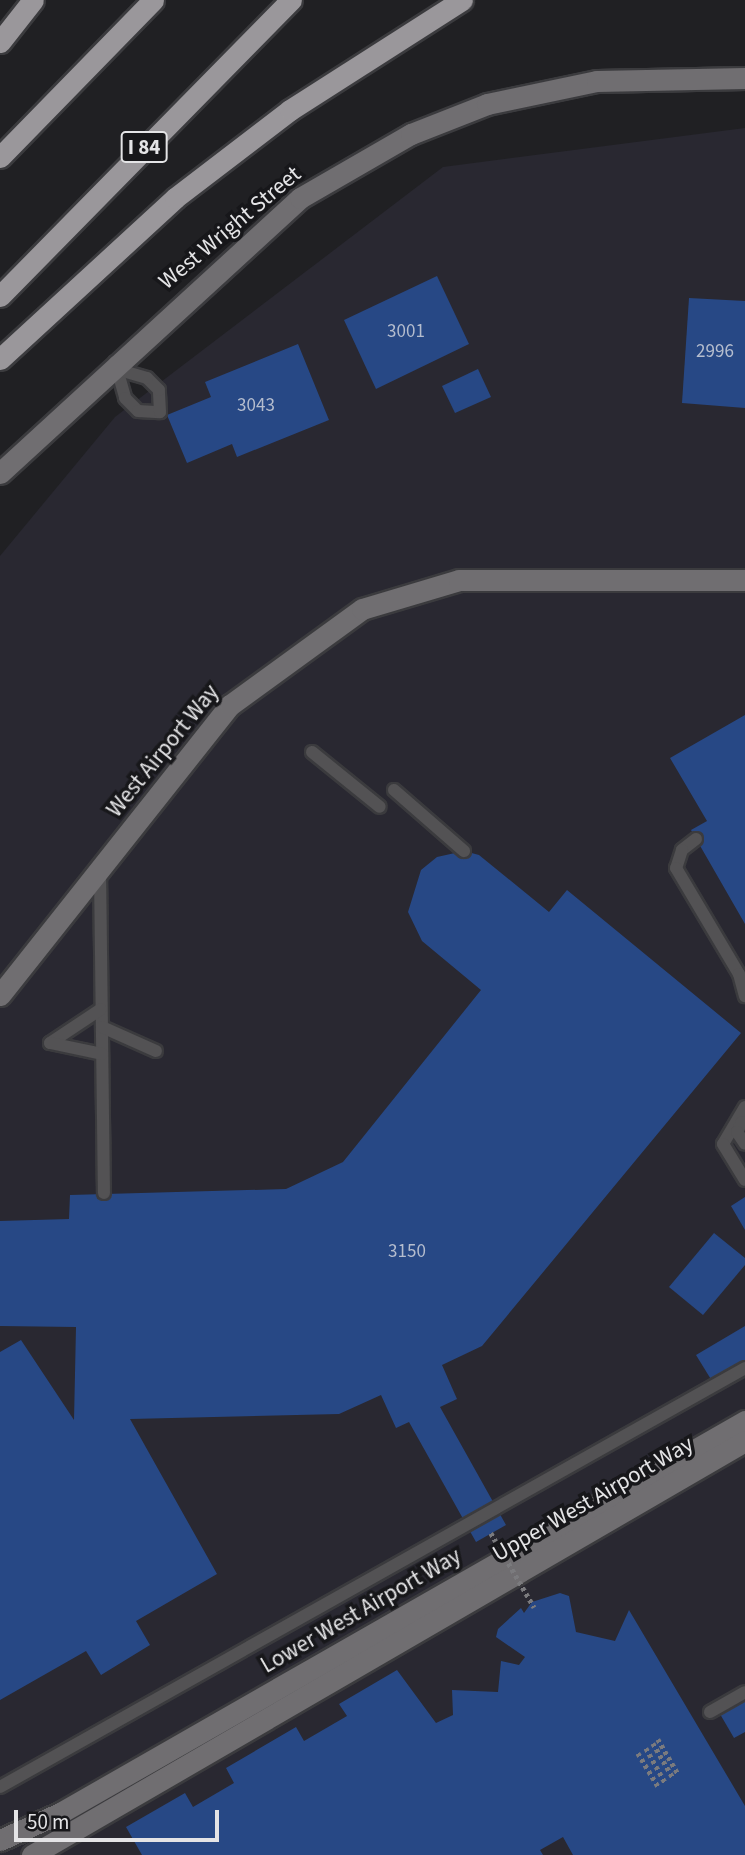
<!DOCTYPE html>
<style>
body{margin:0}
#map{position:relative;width:745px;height:1855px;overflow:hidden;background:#202023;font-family:"Source Sans 3",sans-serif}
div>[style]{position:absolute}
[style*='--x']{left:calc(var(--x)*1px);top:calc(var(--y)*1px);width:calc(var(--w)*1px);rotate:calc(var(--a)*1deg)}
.built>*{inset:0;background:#292831}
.building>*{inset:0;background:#274885}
.path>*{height:4.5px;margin-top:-2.25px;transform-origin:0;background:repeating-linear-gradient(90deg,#7b7b7e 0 3.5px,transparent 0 7px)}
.roads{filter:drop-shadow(2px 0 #3b3b3e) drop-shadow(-2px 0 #3b3b3e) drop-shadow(0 2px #3b3b3e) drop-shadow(0 -2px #3b3b3e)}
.lane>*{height:12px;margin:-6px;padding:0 6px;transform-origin:6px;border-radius:6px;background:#535254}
.secondary>*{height:21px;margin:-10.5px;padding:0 10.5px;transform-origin:10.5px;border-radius:10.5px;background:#706e71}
.highway>*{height:21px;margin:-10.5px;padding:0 10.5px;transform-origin:10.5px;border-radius:10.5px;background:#9a979b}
.path-bridge>*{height:4.5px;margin-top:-2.25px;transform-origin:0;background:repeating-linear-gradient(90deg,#7b7b7e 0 3.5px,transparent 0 7px)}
span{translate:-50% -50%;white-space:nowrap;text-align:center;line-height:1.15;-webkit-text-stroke:7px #17171a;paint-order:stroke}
.number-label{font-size:19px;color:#b5bdce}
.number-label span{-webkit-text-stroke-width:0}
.shield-label span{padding:2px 5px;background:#17171a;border:2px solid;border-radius:5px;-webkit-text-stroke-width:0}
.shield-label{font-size:21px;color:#e4e4e6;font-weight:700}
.street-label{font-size:23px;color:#e4e4e6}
.scale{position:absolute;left:14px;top:1810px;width:205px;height:32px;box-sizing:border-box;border:4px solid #e4e4e6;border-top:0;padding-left:9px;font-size:21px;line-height:24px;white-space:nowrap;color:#e4e4e6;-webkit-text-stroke:5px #17171a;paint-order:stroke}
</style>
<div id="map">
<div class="built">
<div style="clip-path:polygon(745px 128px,745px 1855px,0 1855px,0 556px,115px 417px,443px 167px)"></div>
</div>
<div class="building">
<div style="clip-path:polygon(437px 276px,469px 344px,376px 389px,344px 320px)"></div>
<div style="clip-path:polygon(689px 298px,745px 301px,745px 408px,682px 403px)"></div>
<div style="clip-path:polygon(298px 344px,329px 420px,237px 457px,232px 444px,187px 463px,167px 415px,211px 397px,205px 382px)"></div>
<div style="clip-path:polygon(478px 369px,491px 397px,455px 413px,442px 386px)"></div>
<div style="clip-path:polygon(745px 715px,745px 924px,691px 830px,707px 821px,670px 758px)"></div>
<div style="clip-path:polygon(464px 851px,479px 855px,549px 912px,567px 890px,741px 1033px,482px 1346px,442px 1365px,457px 1399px,440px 1407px,506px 1525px,476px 1542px,409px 1422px,396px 1428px,381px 1395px,339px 1414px,130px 1419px,217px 1574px,136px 1621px,150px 1645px,101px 1675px,86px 1651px,0 1700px,0 1352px,21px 1340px,74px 1420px,76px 1327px,0 1326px,0 1221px,69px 1219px,70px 1195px,286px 1189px,343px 1162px,481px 990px,422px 941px,408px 912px,421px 870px,437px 857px)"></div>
<div style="clip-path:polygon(745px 1197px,745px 1230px,731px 1206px)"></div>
<div style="clip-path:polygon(714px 1233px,745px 1258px,745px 1265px,703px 1315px,669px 1287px)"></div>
<div style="clip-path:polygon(745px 1326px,745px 1361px,712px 1381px,696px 1355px)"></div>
<div style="clip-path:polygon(560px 1593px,569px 1596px,576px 1632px,615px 1641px,629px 1610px,745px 1806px,745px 1855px,573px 1855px,563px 1837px,540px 1850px,543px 1855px,142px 1855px,126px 1827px,185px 1793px,193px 1807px,234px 1783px,226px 1768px,296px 1727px,304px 1741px,347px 1716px,339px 1704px,397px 1670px,436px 1723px,453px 1715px,452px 1690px,498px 1692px,501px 1661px,519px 1665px,525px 1657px,496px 1637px,498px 1629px,521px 1608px,524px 1613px,532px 1602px)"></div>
<div style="clip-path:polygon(745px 1699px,745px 1732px,734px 1738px,720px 1714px)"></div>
</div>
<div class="path">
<div style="--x:658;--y:1739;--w:39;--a:60"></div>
<div style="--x:653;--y:1743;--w:39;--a:60"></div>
<div style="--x:646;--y:1748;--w:39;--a:61"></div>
<div style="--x:638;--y:1753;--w:39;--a:59"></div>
</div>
<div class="roads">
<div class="lane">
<div style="--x:115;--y:362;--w:37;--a:74"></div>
<div style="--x:125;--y:398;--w:18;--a:45"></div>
<div style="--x:138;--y:411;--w:22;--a:3"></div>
<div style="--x:160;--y:412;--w:22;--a:-93"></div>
<div style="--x:159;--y:390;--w:17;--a:-135"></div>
<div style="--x:147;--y:378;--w:26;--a:-164"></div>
<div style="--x:312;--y:752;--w:87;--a:39"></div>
<div style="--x:394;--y:790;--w:93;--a:41.1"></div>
<div style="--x:696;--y:839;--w:18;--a:142"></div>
<div style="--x:682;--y:850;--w:19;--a:108"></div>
<div style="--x:676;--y:868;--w:123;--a:59.3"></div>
<div style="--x:739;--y:974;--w:23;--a:75"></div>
<div style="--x:100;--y:871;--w:322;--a:89.3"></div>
<div style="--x:102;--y:1027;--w:59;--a:24"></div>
<div style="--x:50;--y:1043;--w:61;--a:-33.7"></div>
<div style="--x:50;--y:1043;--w:53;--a:11.9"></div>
<div style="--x:745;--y:1107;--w:43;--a:120.7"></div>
<div style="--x:723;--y:1144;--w:42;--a:58.6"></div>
<div style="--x:742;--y:1122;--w:11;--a:117"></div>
<div style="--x:737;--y:1132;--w:14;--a:56"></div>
<div style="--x:710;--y:1712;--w:40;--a:-29.7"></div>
<div style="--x:0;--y:1787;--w:855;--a:-29.35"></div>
</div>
<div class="secondary">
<div style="--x:0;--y:473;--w:407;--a:-42.5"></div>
<div style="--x:300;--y:198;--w:128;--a:-30"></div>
<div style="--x:411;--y:134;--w:82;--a:-21.5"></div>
<div style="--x:487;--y:104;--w:112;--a:-11.8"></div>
<div style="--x:597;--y:81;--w:148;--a:-1.2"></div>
<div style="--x:0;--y:995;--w:370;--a:-51.6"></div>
<div style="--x:230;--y:705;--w:163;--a:-36"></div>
<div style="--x:362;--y:609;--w:101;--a:-16.6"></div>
<div style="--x:459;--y:580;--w:286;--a:0"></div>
<div style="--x:0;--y:1840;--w:66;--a:-24.2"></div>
<div style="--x:60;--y:1813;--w:789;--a:-29.78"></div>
<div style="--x:32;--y:1855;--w:824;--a:-30.14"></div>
</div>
<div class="highway">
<div style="--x:0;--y:42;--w:53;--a:-51.8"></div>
<div style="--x:0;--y:157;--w:219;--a:-45.7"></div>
<div style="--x:0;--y:296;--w:415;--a:-45.5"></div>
<div style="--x:0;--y:359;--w:238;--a:-42.6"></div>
<div style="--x:175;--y:198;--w:145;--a:-37.4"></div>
<div style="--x:290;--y:110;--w:204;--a:-32.6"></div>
</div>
</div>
<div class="path-bridge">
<div style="--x:491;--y:1533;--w:86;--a:59.8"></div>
</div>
<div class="number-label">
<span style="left:406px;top:332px">3001</span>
<span style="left:715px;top:352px">2996</span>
<span style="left:256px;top:406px">3043</span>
<span style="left:407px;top:1252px">3150</span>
</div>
<div class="shield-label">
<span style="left:144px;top:147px">I 84</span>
</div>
<div class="street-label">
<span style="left:230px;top:228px;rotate:-40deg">West Wright Street</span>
<span style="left:163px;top:751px;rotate:-51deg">West Airport Way</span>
<span style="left:593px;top:1499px;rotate:-30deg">Upper West Airport Way</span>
<span style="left:361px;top:1611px;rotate:-30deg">Lower West Airport Way</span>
</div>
<div class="scale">50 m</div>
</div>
